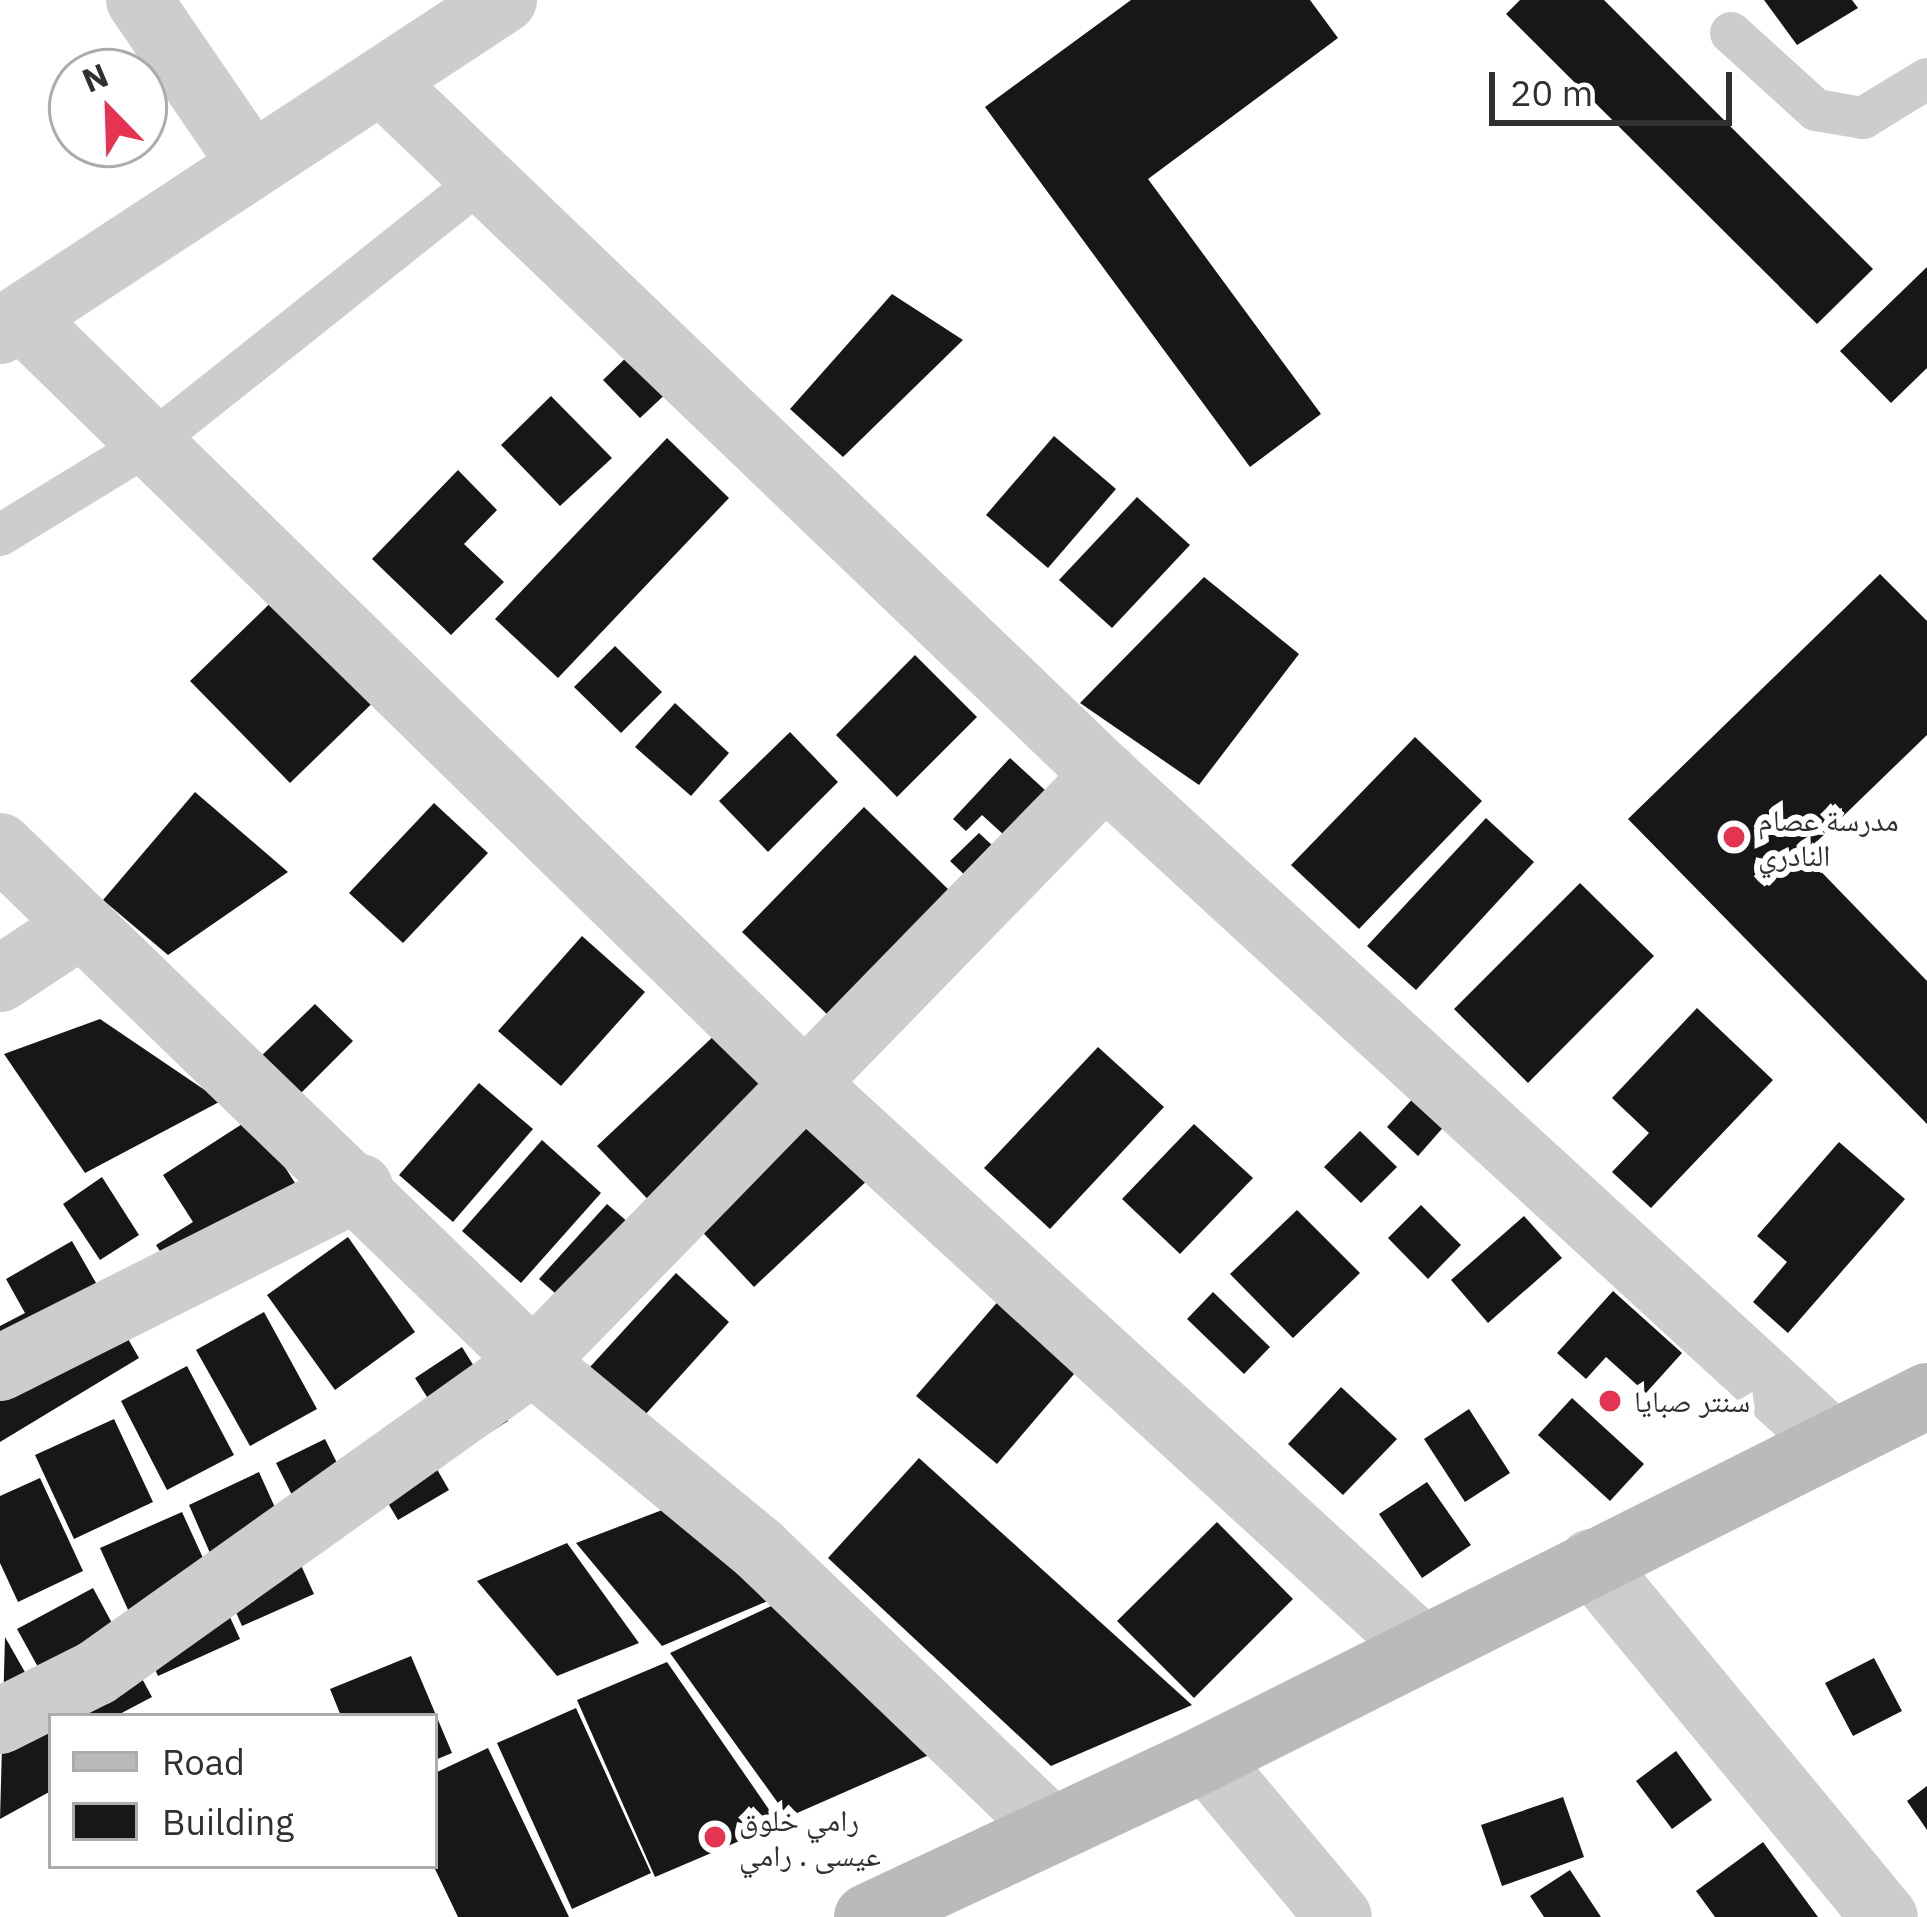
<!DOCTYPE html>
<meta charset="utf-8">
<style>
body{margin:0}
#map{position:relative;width:1927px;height:1917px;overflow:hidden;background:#fff;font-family:"IBM Plex Sans","Noto Naskh Arabic",sans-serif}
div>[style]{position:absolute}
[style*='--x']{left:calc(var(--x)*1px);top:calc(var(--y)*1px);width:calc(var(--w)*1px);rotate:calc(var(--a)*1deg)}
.building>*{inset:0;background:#171717}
.service>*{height:42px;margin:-21px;padding:0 21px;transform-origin:21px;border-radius:21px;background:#cdcdcd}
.minor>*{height:66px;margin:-33px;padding:0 33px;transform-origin:33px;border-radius:33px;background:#cdcdcd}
.tertiary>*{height:66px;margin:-33px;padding:0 33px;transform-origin:33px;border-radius:33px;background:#cdcdcd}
.secondary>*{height:66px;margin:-33px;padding:0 33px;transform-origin:33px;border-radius:33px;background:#bababa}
.dots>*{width:33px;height:33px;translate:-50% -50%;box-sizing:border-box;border:6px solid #fff;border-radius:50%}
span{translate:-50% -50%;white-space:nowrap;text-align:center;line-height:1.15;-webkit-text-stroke:12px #fff;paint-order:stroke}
.poi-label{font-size:30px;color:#303030}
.left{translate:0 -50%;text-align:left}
.legend{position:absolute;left:48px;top:1713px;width:390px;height:156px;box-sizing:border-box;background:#fff;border:3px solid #acacac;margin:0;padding:15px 21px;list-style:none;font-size:36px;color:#303030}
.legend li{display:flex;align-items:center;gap:24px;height:60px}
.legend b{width:60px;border:3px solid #acacac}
.north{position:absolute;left:48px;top:48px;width:120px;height:120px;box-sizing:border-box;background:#fff;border:3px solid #acacac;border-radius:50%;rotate:337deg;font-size:33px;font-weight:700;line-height:48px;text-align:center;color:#303030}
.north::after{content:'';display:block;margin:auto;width:42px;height:54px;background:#e53451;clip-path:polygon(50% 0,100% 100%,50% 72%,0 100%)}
.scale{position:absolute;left:1489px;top:72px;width:243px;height:54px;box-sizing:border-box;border:6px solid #303030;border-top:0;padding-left:15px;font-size:36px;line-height:42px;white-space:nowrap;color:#303030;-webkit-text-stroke:9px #fff;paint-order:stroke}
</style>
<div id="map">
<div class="building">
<div style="clip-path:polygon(1131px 0,1310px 0,1338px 38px,1148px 179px,1321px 414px,1250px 467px,985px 107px)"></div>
<div style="clip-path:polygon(1520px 0,1604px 0,1873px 269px,1817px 324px,1506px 14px)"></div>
<div style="clip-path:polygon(1764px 0,1852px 0,1858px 8px,1797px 45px)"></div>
<div style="clip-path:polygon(1927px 267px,1927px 368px,1891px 403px,1840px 351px)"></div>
<div style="clip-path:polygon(892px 294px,963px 340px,843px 457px,790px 409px)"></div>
<div style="clip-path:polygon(634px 350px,671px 389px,640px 418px,603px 380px)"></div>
<div style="clip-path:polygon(551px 396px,612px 458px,560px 506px,501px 445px)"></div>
<div style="clip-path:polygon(1054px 436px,1116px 489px,1048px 568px,986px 515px)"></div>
<div style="clip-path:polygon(667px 438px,729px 498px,558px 678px,495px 619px)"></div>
<div style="clip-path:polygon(458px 470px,497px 510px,464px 544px,504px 582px,451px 635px,372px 559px)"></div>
<div style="clip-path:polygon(1137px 497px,1190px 545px,1112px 628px,1059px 580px)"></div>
<div style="clip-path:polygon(1880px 574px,1927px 621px,1927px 735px,1804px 854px,1927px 981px,1927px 1124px,1628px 819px)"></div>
<div style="clip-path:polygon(1204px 577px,1299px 654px,1199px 785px,1080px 703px)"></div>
<div style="clip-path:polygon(290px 584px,390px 686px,290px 783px,190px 681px)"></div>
<div style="clip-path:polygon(615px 646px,662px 692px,621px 733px,574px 687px)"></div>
<div style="clip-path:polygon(915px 655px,977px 717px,897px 797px,836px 735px)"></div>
<div style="clip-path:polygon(675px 703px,729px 753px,691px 796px,635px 747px)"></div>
<div style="clip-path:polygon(790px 732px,838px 782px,768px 852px,719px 801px)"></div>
<div style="clip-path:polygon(1415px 737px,1482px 801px,1359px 929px,1291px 865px)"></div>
<div style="clip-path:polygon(1010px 758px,1069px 812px,1027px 856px,982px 815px,966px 831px,953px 819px)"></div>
<div style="clip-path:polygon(195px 792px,288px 872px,168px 955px,103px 900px)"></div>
<div style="clip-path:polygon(434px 803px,488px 853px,403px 943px,349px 893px)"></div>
<div style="clip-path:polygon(864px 807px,994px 934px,833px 1020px,742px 932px)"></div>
<div style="clip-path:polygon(1486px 818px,1534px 862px,1416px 990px,1367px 946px)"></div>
<div style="clip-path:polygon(979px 833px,1022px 873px,994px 903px,950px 861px)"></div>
<div style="clip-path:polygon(1580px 883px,1654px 956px,1528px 1083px,1454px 1009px)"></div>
<div style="clip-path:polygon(582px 936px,645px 992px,561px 1086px,498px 1031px)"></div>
<div style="clip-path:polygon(315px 1004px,353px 1041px,295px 1099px,256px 1061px)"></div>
<div style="clip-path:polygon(1697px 1008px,1773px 1080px,1651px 1208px,1612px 1172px,1649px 1133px,1612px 1098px)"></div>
<div style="clip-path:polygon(100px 1019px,221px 1101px,85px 1173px,4px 1054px)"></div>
<div style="clip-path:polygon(718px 1032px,780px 1096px,659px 1211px,597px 1146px)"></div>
<div style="clip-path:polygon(1098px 1047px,1164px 1107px,1050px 1229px,984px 1168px)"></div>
<div style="clip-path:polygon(479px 1083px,533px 1129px,453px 1222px,399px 1175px)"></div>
<div style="clip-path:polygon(1416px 1095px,1447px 1123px,1418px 1156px,1387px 1127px)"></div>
<div style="clip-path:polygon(797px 1097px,872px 1176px,754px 1287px,678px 1206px)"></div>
<div style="clip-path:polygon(253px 1117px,316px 1216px,190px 1297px,156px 1245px,193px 1222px,163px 1175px)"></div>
<div style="clip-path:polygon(1194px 1124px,1253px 1178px,1180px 1254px,1122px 1199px)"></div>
<div style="clip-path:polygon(1360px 1131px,1397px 1167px,1361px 1203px,1324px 1167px)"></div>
<div style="clip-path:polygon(542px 1140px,601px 1193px,521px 1283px,462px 1231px)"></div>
<div style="clip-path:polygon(1839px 1142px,1905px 1199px,1788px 1333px,1753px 1302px,1787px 1262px,1757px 1236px)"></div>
<div style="clip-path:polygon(102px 1177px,139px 1235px,100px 1260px,63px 1204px)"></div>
<div style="clip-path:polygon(607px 1204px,665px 1254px,597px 1330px,539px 1279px)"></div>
<div style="clip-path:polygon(1421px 1205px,1461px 1245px,1428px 1279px,1388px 1238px)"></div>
<div style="clip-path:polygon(1297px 1210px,1360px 1273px,1293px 1338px,1230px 1274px)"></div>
<div style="clip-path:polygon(1524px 1216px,1562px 1258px,1488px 1323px,1451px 1280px)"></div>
<div style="clip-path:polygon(348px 1237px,415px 1332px,335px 1390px,267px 1295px)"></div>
<div style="clip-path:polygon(72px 1241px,139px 1358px,0 1442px,0 1326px,25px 1313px,6px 1279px)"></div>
<div style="clip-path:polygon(676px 1273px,729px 1322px,644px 1416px,590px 1367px)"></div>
<div style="clip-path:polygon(1613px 1291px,1682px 1353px,1646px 1393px,1606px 1357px,1586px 1379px,1557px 1353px)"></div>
<div style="clip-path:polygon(1213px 1292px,1270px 1347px,1244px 1374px,1187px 1319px)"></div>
<div style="clip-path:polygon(1001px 1298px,1080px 1367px,997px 1464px,916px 1396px)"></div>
<div style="clip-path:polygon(264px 1312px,317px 1409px,250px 1446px,196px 1350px)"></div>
<div style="clip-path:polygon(462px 1347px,508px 1421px,442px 1463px,436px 1411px,415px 1378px)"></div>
<div style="clip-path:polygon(187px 1366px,234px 1455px,167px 1490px,121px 1401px)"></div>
<div style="clip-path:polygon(1341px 1387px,1397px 1439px,1343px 1495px,1288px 1444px)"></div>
<div style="clip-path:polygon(1572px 1398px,1644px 1464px,1610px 1501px,1538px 1435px)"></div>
<div style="clip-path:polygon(1469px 1409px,1510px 1473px,1465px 1502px,1424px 1439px)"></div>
<div style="clip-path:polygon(114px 1419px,153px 1502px,74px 1539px,35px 1455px)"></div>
<div style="clip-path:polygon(325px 1439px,362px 1513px,313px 1537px,276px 1463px)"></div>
<div style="clip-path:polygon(424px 1447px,449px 1490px,398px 1520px,373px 1478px)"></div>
<div style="clip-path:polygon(919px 1458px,1192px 1705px,1051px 1766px,828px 1558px)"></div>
<div style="clip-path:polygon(259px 1472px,314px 1594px,242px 1626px,189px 1505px)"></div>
<div style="clip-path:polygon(40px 1478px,83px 1571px,18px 1602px,0 1563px,0 1496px)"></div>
<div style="clip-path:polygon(1427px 1482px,1471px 1545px,1422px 1578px,1379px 1514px)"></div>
<div style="clip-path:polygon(683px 1502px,777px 1597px,662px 1646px,576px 1543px)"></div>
<div style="clip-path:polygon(182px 1512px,240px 1639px,158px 1676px,100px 1548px)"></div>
<div style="clip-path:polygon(1217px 1522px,1293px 1599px,1194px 1698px,1117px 1621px)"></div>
<div style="clip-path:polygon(567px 1543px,639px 1643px,557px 1676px,477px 1581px)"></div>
<div style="clip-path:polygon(93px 1588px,152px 1697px,116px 1716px,65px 1716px,17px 1629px)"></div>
<div style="clip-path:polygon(780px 1602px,936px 1752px,788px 1817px,670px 1653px)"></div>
<div style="clip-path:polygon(5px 1637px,51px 1718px,51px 1791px,0 1819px)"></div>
<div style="clip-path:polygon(411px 1656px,452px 1753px,435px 1760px,435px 1716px,341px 1716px,330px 1689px)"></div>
<div style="clip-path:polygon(1874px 1658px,1902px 1711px,1853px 1736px,1825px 1683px)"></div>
<div style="clip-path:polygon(667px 1662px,779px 1824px,655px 1877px,577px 1700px)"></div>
<div style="clip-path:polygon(576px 1708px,651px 1873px,572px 1909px,497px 1743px)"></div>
<div style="clip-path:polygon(488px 1748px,569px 1917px,458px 1917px,435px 1869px,435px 1773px)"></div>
<div style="clip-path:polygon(1676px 1751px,1712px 1800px,1672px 1829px,1636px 1781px)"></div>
<div style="clip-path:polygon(1927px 1786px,1927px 1830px,1907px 1801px)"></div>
<div style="clip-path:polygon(1563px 1797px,1584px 1857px,1502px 1886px,1481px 1825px)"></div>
<div style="clip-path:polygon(1763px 1842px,1818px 1917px,1715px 1917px,1696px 1891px)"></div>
<div style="clip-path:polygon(1570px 1870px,1601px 1917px,1544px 1917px,1530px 1896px)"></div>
</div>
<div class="service">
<div style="--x:1731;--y:33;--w:115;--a:42.2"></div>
<div style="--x:1816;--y:110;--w:48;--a:9.7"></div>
<div style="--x:1863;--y:118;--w:75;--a:-31.4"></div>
<div style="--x:0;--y:535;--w:177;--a:-31.4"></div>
<div style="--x:151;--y:443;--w:424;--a:-38.5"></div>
</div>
<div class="minor">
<div style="--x:139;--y:0;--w:200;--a:55.6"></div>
<div style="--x:381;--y:81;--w:1003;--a:43.79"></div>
<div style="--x:1105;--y:775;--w:988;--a:42.54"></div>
<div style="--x:22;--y:318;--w:1099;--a:44.34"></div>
<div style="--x:808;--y:1086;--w:830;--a:42.46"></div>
<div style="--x:0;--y:846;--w:742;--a:44.07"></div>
<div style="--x:533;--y:1362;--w:295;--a:39.6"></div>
<div style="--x:760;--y:1550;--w:403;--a:43.8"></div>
<div style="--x:0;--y:979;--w:92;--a:-33.5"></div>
<div style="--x:0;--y:1368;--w:403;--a:-26.7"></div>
<div style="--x:1591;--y:1562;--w:461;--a:50.4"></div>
<div style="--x:0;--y:1721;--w:107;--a:-26.6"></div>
<div style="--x:96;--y:1673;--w:536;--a:-35.44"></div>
<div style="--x:533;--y:1362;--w:820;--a:-45.74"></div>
<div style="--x:1206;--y:1758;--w:207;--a:50.1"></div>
</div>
<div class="tertiary">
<div style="--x:0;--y:331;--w:603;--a:-33.29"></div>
</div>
<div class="secondary">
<div style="--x:867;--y:1917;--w:374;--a:-25.1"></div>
<div style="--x:1206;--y:1758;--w:807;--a:-26.66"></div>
</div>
<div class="dots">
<div style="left:1734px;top:837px;background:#e53451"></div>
<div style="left:1610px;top:1401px;background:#e53451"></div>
<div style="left:715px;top:1837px;background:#e53451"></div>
</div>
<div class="poi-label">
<span class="left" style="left:1758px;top:837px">مدرسة عصام<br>النادري</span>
<span class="left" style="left:1634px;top:1401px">سنتر صبايا</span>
<span class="left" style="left:739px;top:1837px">رامي خلوق<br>عيسى . رامي</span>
</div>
<ul class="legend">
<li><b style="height:15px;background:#bababa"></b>Road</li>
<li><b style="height:33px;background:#171717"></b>Building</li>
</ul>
<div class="north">N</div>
<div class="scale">20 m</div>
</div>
